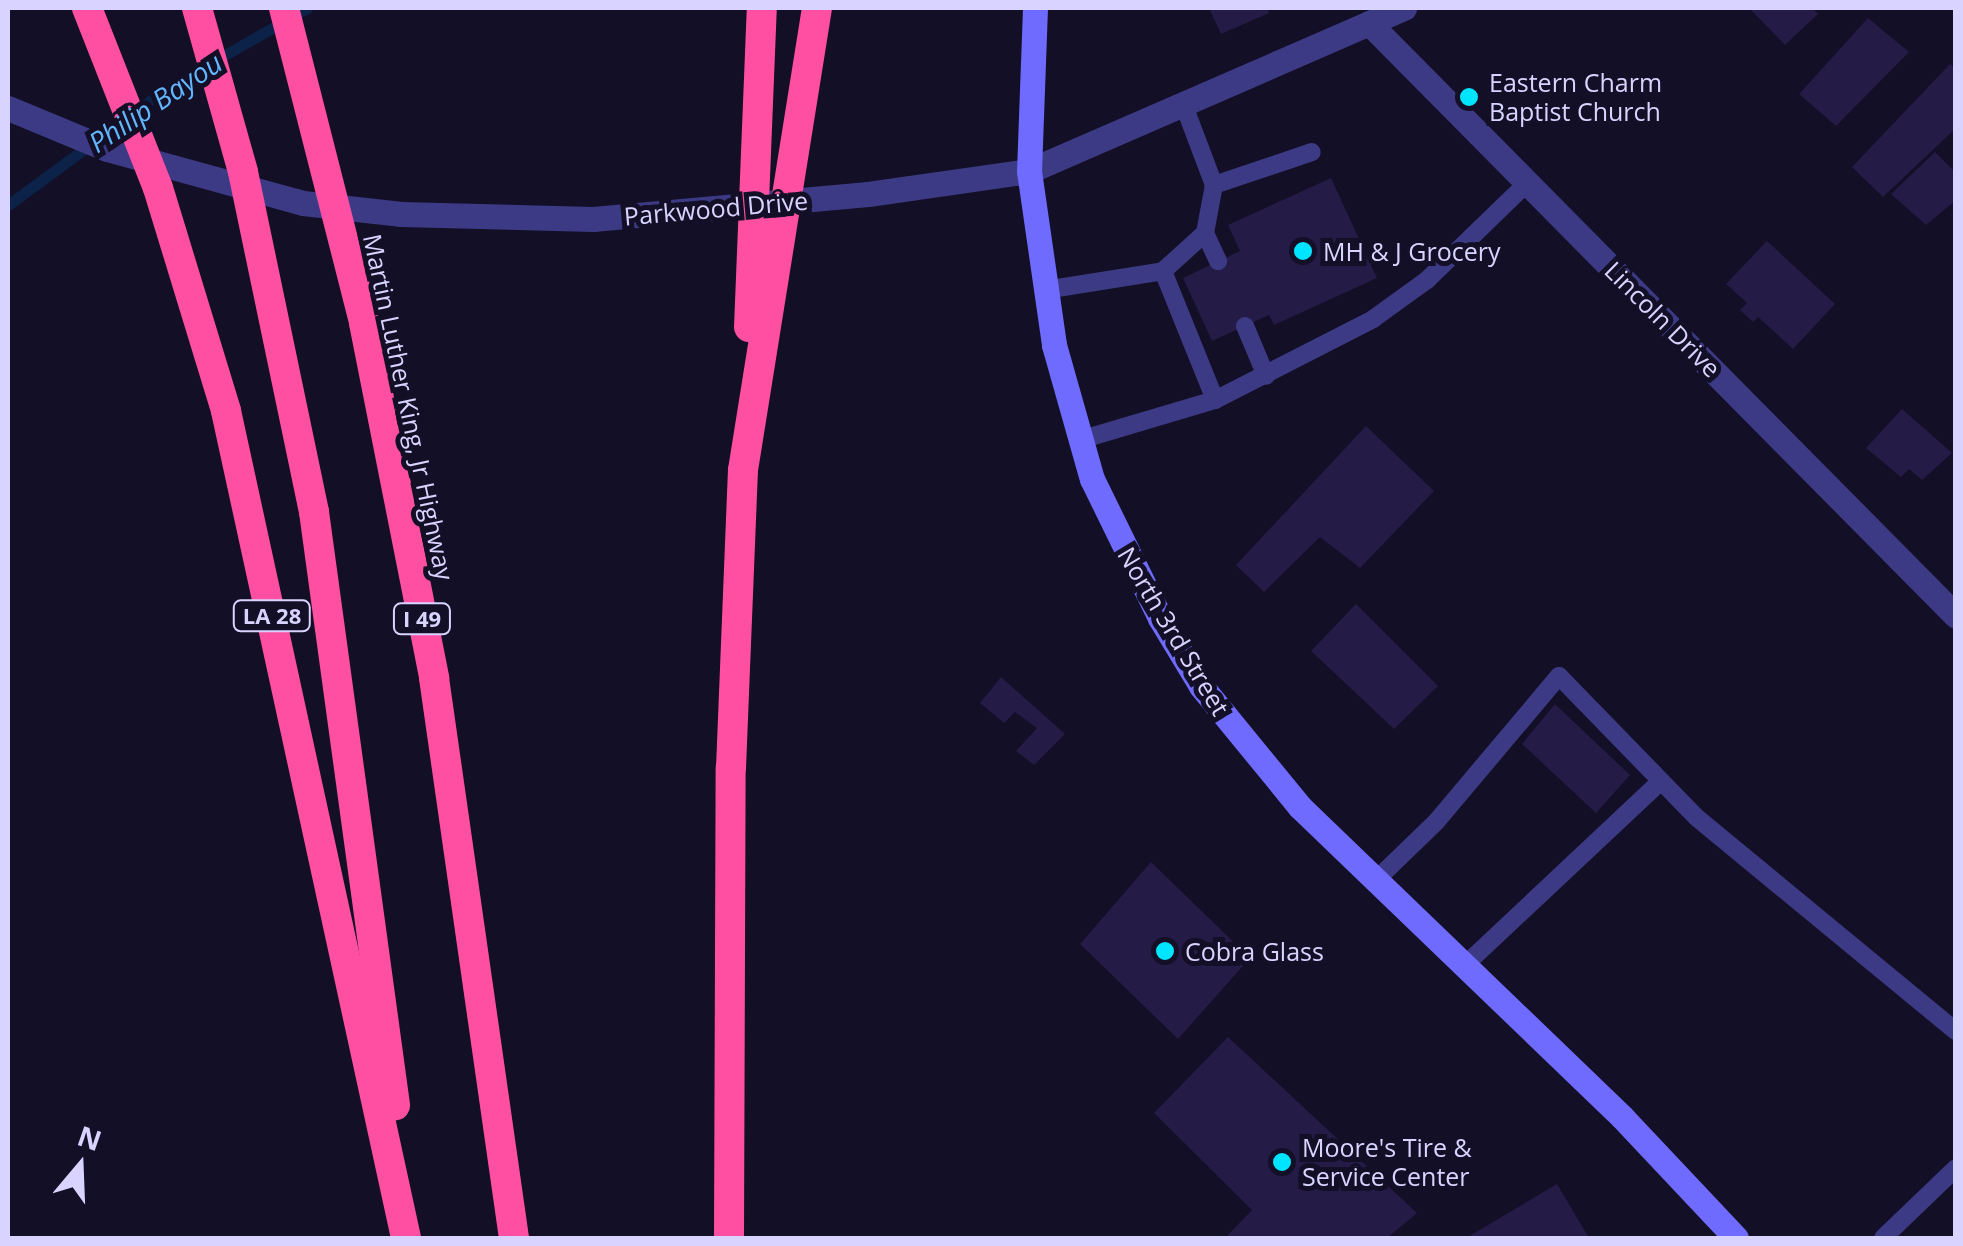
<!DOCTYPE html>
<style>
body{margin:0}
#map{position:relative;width:1963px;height:1246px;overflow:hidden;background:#130f26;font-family:"Open Sans",sans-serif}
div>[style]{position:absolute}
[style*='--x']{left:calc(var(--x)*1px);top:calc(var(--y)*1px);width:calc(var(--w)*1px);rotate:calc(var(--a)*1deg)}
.stream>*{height:11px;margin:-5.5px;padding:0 5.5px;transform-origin:5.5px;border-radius:5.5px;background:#0c2248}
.building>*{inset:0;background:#241b47}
.service>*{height:18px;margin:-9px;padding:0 9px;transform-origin:9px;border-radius:9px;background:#3d3a85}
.minor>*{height:25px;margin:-12.5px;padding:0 12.5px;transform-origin:12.5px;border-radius:12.5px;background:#3d3a85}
.secondary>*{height:25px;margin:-12.5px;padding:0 12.5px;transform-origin:12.5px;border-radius:12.5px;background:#6f6bff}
.motorway>*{height:30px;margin:-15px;padding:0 15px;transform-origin:15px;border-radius:15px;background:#ff4fa3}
.motorway-bridge>*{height:30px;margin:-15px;padding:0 15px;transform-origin:15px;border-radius:15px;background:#ff4fa3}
.dots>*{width:28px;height:28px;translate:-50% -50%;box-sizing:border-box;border:5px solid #130f26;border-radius:50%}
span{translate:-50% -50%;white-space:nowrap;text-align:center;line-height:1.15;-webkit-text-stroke:10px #130f26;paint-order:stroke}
.shield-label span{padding:2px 8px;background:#130f26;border:2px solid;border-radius:8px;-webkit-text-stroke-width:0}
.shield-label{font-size:22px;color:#d9d4ff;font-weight:700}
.poi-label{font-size:25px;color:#d9d4ff}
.left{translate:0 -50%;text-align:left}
.street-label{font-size:25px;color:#d9d4ff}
.water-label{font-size:28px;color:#62b6ff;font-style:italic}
.frame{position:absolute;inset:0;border:10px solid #d9d4ff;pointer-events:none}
.north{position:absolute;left:30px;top:1116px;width:100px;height:100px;-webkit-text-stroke:8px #130f26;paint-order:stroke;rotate:19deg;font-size:28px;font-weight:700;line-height:40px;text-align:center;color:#d9d4ff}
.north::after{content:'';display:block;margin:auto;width:35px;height:45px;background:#d9d4ff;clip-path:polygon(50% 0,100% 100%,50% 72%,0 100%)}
</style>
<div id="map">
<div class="stream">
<div style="--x:8;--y:205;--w:197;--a:-36.3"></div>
<div style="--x:167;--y:88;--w:161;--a:-29.7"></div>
</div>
<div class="building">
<div style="clip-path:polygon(1209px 8px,1267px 8px,1269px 13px,1221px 34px)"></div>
<div style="clip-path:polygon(1749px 8px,1812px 8px,1818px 14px,1785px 45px)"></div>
<div style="clip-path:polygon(1868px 18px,1909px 52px,1836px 126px,1799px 94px)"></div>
<div style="clip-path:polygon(1950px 64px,1956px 69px,1956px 128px,1883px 197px,1852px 167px)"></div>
<div style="clip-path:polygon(1935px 152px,1956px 173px,1956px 200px,1926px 225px,1891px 194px)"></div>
<div style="clip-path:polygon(1331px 178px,1377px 278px,1274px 325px,1269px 315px,1212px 341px,1183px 278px,1240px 251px,1228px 225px)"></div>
<div style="clip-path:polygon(1767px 241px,1835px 304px,1793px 349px,1758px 317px,1753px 322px,1740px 310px,1747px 303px,1726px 284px)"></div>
<div style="clip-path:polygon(1902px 409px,1952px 453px,1922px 480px,1909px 469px,1901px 477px,1866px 448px)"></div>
<div style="clip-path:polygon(1366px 426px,1434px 491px,1360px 568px,1320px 537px,1264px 592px,1236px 565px)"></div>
<div style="clip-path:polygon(1356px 604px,1438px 686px,1394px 729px,1311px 651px)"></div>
<div style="clip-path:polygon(1001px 677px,1065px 734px,1034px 765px,1016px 751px,1037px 728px,1015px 712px,1004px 723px,980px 703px)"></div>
<div style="clip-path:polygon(1555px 704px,1630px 775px,1596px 813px,1522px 744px)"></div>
<div style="clip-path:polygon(1151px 862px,1250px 958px,1178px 1039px,1080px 944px)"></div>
<div style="clip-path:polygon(1228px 1037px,1417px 1213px,1387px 1238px,1225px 1238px,1252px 1210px,1154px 1113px)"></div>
<div style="clip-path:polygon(1557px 1184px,1589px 1238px,1466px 1238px)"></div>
</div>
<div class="service">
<div style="--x:1214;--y:185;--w:103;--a:-18.6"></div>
<div style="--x:1205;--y:233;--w:31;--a:65"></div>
<div style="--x:1163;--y:271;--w:139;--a:68"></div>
<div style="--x:1045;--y:290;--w:120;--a:-9.1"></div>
<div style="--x:1163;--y:271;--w:57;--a:-42.1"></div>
<div style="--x:1205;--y:233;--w:49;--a:-79.4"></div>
<div style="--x:1214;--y:185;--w:88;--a:-110.7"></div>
<div style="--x:1245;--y:326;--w:54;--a:67.2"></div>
<div style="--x:1080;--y:440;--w:141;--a:-16.5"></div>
<div style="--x:1215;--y:400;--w:178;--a:-27.1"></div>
<div style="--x:1373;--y:319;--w:67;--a:-35.8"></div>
<div style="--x:1427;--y:280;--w:141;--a:-44.1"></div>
<div style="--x:1376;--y:880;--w:83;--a:-44"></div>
<div style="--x:1436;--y:822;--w:191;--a:-49.9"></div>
<div style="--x:1559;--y:676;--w:197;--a:45.8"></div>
<div style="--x:1696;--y:817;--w:337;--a:39.5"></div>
<div style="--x:1464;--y:966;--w:270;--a:-43.2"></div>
<div style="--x:1883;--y:1238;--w:101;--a:-43.8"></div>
</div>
<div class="minor">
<div style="--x:1369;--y:23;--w:834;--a:45.29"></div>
<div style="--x:8;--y:108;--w:107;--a:22.5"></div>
<div style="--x:107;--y:149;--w:203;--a:15.4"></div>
<div style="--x:303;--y:203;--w:99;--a:6.4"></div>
<div style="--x:401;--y:214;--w:192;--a:1.5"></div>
<div style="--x:593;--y:219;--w:276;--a:-5.2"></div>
<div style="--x:868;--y:194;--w:163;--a:-8.1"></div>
<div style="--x:1029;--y:171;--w:409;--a:-23.5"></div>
</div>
<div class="secondary">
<div style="--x:1035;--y:8;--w:163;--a:92.1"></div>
<div style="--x:1029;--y:171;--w:176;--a:81.8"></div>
<div style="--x:1054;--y:345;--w:139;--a:74.2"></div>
<div style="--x:1092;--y:479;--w:155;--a:63.9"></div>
<div style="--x:1160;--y:618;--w:79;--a:58.9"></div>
<div style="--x:1201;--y:686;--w:156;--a:50.7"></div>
<div style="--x:1300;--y:807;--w:447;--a:43.9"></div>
<div style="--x:1622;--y:1117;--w:166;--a:46.7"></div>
</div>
<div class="motorway">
<div style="--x:729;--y:1238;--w:470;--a:-89.8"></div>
<div style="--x:731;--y:768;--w:298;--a:-87.7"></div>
</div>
<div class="motorway-bridge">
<div style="--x:87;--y:8;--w:193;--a:68.5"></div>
<div style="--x:158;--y:188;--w:233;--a:73"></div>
<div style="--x:226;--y:411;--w:846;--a:77.72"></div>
<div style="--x:197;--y:8;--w:170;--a:74.3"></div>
<div style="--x:243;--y:172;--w:347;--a:78.2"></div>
<div style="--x:314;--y:512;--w:599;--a:82.22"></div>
<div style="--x:284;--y:8;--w:325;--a:75.7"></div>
<div style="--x:364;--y:323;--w:362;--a:78.8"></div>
<div style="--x:434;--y:678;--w:566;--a:81.87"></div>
<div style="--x:749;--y:327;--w:319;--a:-87.7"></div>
<div style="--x:743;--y:470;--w:468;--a:-80.9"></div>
</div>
<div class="dots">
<div style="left:1469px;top:97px;background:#00e5ff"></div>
<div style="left:1303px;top:251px;background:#00e5ff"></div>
<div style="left:1165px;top:951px;background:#00e5ff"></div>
<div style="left:1282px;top:1162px;background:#00e5ff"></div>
</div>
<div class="shield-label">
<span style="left:272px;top:616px">LA 28</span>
<span style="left:422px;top:619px">I 49</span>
</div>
<div class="poi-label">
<span class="left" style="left:1489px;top:97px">Eastern Charm<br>Baptist Church</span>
<span class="left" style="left:1323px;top:251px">MH &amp; J Grocery</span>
<span class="left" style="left:1185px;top:951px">Cobra Glass</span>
<span class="left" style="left:1302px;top:1162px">Moore's Tire &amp;<br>Service Center</span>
</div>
<div class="street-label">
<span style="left:716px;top:208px;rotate:-5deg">Parkwood Drive</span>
<span style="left:1663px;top:319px;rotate:45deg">Lincoln Drive</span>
<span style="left:409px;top:407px;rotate:78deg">Martin Luther King, Jr Highway</span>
<span style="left:1174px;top:631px;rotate:59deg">North 3rd Street</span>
</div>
<div class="water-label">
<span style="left:155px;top:102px;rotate:-34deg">Philip Bayou</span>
</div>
<div class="frame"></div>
<div class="north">N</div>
</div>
